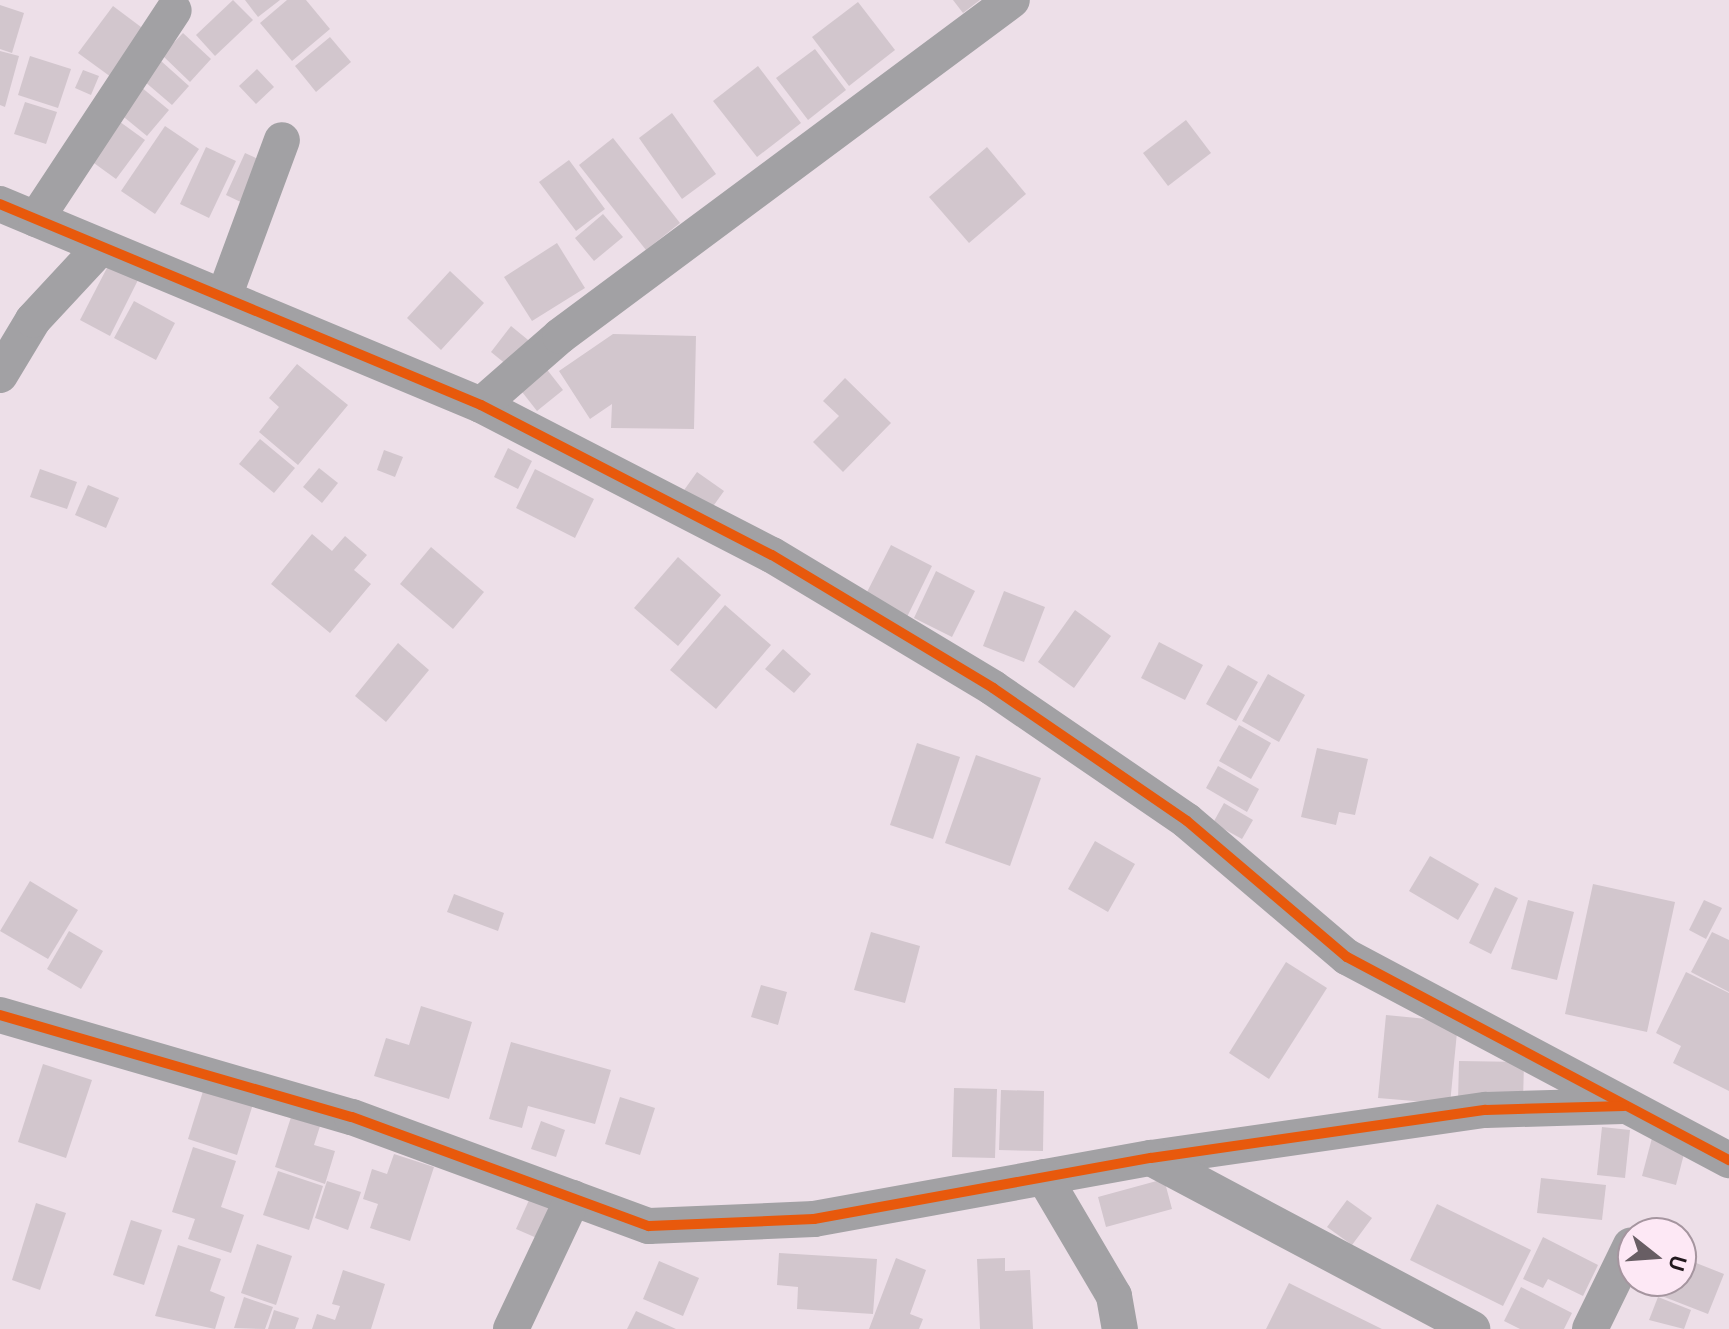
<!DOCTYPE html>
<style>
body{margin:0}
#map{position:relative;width:1729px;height:1329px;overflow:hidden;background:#eddfe8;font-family:"Space Grotesk",sans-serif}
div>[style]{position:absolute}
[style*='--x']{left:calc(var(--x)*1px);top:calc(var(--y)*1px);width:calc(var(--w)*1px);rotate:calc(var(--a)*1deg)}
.building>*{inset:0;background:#d2c6cd}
.minor>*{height:36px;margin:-18px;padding:0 18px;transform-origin:18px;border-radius:18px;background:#a2a1a4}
.cycleway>*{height:10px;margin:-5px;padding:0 5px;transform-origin:5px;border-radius:5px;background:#e8590c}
span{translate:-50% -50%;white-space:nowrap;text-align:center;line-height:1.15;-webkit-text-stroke:8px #fde8f5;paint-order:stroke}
.north{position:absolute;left:1617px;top:1217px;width:80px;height:80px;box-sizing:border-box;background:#fde8f5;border:2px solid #a5959f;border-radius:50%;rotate:107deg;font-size:22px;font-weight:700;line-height:32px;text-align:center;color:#21181d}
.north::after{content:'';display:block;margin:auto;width:28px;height:36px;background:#685e64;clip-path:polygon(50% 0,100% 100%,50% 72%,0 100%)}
</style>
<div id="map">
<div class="building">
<div style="clip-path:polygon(233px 0,253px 20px,215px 56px,196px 35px)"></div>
<div style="clip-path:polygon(245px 0,280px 0,258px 17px)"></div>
<div style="clip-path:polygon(287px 0,306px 0,330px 29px,292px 61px,260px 23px)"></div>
<div style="clip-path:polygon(953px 0,980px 0,963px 13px)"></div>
<div style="clip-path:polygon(858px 2px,895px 50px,849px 86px,812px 37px)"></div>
<div style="clip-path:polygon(0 5px,24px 13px,12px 53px,0 49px)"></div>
<div style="clip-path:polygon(113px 6px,145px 30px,111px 77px,78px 53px)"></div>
<div style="clip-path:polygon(183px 33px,211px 59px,190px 82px,162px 55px)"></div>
<div style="clip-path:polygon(330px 37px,351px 62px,316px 92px,295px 66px)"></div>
<div style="clip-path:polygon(815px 49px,846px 90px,808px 120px,776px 78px)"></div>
<div style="clip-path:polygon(0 51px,19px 56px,5px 107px,0 105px)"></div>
<div style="clip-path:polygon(30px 56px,71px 69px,58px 108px,18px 95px)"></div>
<div style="clip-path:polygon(161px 61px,189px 86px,172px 105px,144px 81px)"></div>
<div style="clip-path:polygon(758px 66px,801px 123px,757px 157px,713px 101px)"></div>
<div style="clip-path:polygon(257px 69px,274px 87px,256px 104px,239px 86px)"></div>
<div style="clip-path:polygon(83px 70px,99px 76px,91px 95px,75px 88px)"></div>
<div style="clip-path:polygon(141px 87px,169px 110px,147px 136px,119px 113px)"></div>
<div style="clip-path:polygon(25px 102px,57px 112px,46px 144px,14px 134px)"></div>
<div style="clip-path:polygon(672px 113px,716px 174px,682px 199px,639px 138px)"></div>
<div style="clip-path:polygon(116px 119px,145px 140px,116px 179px,87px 158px)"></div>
<div style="clip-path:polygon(1186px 120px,1211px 153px,1168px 186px,1143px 153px)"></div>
<div style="clip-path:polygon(165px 126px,199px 149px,155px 214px,121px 191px)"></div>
<div style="clip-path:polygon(613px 138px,680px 223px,646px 250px,579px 165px)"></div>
<div style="clip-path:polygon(206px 147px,236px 161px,209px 218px,180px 204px)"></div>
<div style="clip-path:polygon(987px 147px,1026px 194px,969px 243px,929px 197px)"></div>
<div style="clip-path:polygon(245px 153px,269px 164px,249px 206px,226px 195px)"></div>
<div style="clip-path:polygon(569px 160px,605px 209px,576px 231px,539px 182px)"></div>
<div style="clip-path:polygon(603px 214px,623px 237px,594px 261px,575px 238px)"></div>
<div style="clip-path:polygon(557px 243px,585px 288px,532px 321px,504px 277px)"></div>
<div style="clip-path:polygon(109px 264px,138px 280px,110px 336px,80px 320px)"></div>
<div style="clip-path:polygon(450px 271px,484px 303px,441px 350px,407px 318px)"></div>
<div style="clip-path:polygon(134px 301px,175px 323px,156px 360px,114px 338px)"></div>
<div style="clip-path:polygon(511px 326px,533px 344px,512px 369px,491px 352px)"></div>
<div style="clip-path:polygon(613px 334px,696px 336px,694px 429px,611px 428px,612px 404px,590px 419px,559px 371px)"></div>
<div style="clip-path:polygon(297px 364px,348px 405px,298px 465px,259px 432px,279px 407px,269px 398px)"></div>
<div style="clip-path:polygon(545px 367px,563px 390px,537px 411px,519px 388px)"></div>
<div style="clip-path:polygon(845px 378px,891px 423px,843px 472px,813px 442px,839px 416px,823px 401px)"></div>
<div style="clip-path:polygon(260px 439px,295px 468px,274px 493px,239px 464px)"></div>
<div style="clip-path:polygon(508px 448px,532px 461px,518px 489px,494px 477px)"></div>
<div style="clip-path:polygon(384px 450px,403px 457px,395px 477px,377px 470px)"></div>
<div style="clip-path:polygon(319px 468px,338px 483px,322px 503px,303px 487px)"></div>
<div style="clip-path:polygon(40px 469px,77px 482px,67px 509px,30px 497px)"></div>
<div style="clip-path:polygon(535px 469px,594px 499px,575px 538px,516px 508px)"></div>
<div style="clip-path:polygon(697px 472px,724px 491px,704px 519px,677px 500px)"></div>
<div style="clip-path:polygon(88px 485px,119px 498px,106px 528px,75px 515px)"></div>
<div style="clip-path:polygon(312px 534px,332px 551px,345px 536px,367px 555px,354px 570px,371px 584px,330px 633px,271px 584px)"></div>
<div style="clip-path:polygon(891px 545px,932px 566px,907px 617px,865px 596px)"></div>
<div style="clip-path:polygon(431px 547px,484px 592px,453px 629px,400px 584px)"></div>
<div style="clip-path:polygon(678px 557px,721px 595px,678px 646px,634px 608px)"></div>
<div style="clip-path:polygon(936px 571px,975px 591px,952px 637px,914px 618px)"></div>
<div style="clip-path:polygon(1004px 591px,1045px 607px,1024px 662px,983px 646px)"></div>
<div style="clip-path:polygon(725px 605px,771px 645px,716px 709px,670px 670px)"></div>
<div style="clip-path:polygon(1075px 610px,1111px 636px,1074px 688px,1038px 662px)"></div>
<div style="clip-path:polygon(1159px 642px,1203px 665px,1185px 700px,1141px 678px)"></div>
<div style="clip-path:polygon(398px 643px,429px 670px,386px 722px,355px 696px)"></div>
<div style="clip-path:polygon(783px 649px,811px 674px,794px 693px,765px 669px)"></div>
<div style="clip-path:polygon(1228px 665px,1258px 682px,1236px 721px,1206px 704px)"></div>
<div style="clip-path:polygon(1268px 674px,1305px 695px,1279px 742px,1242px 721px)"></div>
<div style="clip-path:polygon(1239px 725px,1271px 743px,1251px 779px,1219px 761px)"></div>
<div style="clip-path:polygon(917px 743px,960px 757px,933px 839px,890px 825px)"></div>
<div style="clip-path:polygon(1317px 748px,1368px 759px,1355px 815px,1339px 812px,1336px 825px,1301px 817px)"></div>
<div style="clip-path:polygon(976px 755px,1041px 778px,1010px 866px,945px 843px)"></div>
<div style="clip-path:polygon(1218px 766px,1259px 789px,1247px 812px,1206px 788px)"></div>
<div style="clip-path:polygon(1224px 803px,1253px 820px,1242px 839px,1213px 823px)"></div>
<div style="clip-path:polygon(1095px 841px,1135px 864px,1108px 912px,1068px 889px)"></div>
<div style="clip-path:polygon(1430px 856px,1479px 884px,1458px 920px,1409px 891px)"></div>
<div style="clip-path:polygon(30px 881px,78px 910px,48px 959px,0 931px)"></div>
<div style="clip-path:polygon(1593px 884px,1675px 902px,1647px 1032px,1565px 1014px)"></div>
<div style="clip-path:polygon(1495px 887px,1518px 898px,1491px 954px,1469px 943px)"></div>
<div style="clip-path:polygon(454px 894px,504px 913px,498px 931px,447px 912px)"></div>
<div style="clip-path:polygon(1528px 900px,1574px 912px,1557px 980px,1511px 969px)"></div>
<div style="clip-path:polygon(1704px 900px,1722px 908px,1706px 939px,1689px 930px)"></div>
<div style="clip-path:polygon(69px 931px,103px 951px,81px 989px,47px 969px)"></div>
<div style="clip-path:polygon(871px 932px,920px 946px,905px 1003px,854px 990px)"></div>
<div style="clip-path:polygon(1712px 932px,1729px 940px,1729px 992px,1691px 972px)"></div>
<div style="clip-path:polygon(1286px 962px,1327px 988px,1269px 1079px,1229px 1053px)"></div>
<div style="clip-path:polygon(1686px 972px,1729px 993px,1729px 1091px,1673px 1063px,1681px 1046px,1656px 1033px)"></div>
<div style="clip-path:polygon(761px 985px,787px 992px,778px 1025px,751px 1017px)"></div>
<div style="clip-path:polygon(421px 1006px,472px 1022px,449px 1099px,374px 1076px,386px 1038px,409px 1045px)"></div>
<div style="clip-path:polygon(1386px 1015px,1458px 1022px,1450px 1104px,1378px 1098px)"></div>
<div style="clip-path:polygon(511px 1042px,611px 1070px,595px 1124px,528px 1106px,522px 1128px,489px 1119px)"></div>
<div style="clip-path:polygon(1459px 1061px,1524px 1062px,1523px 1102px,1458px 1101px)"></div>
<div style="clip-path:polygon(43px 1064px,92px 1080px,66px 1158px,18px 1142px)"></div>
<div style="clip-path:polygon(204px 1088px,253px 1104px,237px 1155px,188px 1139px)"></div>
<div style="clip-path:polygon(954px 1088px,997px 1089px,995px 1158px,952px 1157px)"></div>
<div style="clip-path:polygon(1001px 1090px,1044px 1091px,1043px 1151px,999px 1150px)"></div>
<div style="clip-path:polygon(620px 1097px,655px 1108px,640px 1155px,605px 1144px)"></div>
<div style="clip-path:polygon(292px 1114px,321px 1123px,314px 1145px,335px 1151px,325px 1184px,275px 1167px)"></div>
<div style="clip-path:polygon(541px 1121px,565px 1130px,556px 1157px,531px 1149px)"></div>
<div style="clip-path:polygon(1602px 1127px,1630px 1130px,1625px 1178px,1597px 1175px)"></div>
<div style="clip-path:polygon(1652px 1138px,1686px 1146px,1676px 1185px,1642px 1176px)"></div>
<div style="clip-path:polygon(193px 1147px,236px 1161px,221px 1207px,244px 1215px,231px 1253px,188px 1239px,195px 1219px,172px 1212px)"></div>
<div style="clip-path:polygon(394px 1154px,434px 1167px,410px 1241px,370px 1228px,378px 1204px,363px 1199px,372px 1169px,387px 1174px)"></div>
<div style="clip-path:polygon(278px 1171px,323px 1186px,309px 1230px,263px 1215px)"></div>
<div style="clip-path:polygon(1541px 1178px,1606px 1185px,1602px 1220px,1537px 1213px)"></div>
<div style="clip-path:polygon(1164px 1179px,1172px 1209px,1106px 1227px,1098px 1197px)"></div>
<div style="clip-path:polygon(327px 1181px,361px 1192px,348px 1230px,315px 1218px)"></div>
<div style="clip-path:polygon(534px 1189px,563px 1201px,546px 1242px,516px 1229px)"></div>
<div style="clip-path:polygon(1347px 1200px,1372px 1218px,1352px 1245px,1327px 1227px)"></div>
<div style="clip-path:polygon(36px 1203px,66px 1213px,40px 1290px,12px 1280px)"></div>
<div style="clip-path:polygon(1437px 1204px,1531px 1250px,1503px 1306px,1410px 1260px)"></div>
<div style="clip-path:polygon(131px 1220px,162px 1230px,144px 1285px,113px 1275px)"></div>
<div style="clip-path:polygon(1543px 1237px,1598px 1265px,1583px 1296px,1548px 1279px,1543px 1288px,1523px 1279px)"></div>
<div style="clip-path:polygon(257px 1244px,292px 1256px,276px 1305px,241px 1293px)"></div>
<div style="clip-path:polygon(178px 1245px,221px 1259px,210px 1291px,225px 1297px,215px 1329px,155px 1316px)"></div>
<div style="clip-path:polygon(779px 1253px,877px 1259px,873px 1314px,797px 1309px,798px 1287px,777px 1285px)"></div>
<div style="clip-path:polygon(1681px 1257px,1724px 1274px,1708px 1314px,1654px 1293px,1658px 1281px,1681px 1281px)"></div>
<div style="clip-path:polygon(896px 1258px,926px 1270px,910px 1314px,923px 1319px,919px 1329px,869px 1329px)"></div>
<div style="clip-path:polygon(1005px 1258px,1005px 1271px,1030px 1270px,1033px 1329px,980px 1329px,977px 1259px)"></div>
<div style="clip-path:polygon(659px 1261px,699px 1278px,683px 1316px,643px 1299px)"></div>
<div style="clip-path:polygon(343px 1270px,385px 1284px,371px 1329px,312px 1329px,317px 1314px,335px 1320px,340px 1306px,332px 1304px)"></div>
<div style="clip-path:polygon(1289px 1283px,1321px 1299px,1382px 1329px,1266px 1329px)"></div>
<div style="clip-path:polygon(1521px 1287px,1572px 1313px,1564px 1329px,1520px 1329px,1504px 1321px)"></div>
<div style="clip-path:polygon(244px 1297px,273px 1307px,265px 1329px,234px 1328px)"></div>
<div style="clip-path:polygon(1658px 1297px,1691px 1310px,1684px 1329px,1649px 1320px)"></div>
<div style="clip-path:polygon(274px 1310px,299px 1318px,295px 1329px,268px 1329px)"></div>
<div style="clip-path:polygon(636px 1311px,676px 1329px,627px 1329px)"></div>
</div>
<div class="minor">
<div style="--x:0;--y:204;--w:521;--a:22.68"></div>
<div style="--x:481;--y:405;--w:327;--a:27.3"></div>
<div style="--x:772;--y:555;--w:258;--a:31"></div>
<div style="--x:993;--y:688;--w:235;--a:34.4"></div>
<div style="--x:1187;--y:821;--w:210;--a:40.4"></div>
<div style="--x:1347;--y:957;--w:433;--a:28"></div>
<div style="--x:36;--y:219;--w:250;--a:-56.6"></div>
<div style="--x:225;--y:294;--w:164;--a:-69.7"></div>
<div style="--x:0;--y:375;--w:64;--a:-59"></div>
<div style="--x:33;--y:320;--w:98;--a:-47.1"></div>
<div style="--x:481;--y:405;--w:105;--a:-41.1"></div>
<div style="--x:560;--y:336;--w:563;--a:-36.63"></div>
<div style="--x:0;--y:1015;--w:366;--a:16.2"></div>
<div style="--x:352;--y:1117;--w:316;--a:20.2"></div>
<div style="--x:649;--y:1226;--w:165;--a:-2.4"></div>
<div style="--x:814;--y:1219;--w:342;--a:-10.3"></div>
<div style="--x:1151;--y:1158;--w:338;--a:-8.2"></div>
<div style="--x:1486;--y:1110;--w:137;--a:-1.7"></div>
<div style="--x:1151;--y:1158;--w:364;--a:28"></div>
<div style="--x:1044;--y:1177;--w:138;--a:59.5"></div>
<div style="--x:1114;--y:1296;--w:34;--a:80"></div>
<div style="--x:511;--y:1329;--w:145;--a:-64.7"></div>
<div style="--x:1590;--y:1329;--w:93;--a:-64"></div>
</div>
<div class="cycleway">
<div style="--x:0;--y:204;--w:521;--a:22.68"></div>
<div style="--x:481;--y:405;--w:327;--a:27.3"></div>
<div style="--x:772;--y:555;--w:258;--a:31"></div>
<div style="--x:993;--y:688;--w:235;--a:34.4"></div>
<div style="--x:1187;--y:821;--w:210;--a:40.4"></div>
<div style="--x:1347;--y:957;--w:433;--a:28"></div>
<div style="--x:0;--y:1015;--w:366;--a:16.2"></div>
<div style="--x:352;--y:1117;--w:316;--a:20.2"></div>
<div style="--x:649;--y:1226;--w:165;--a:-2.4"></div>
<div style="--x:814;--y:1219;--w:342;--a:-10.3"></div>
<div style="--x:1151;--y:1158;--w:338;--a:-8.2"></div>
<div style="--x:1486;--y:1110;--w:138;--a:-1.7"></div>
</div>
<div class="north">U</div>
</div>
